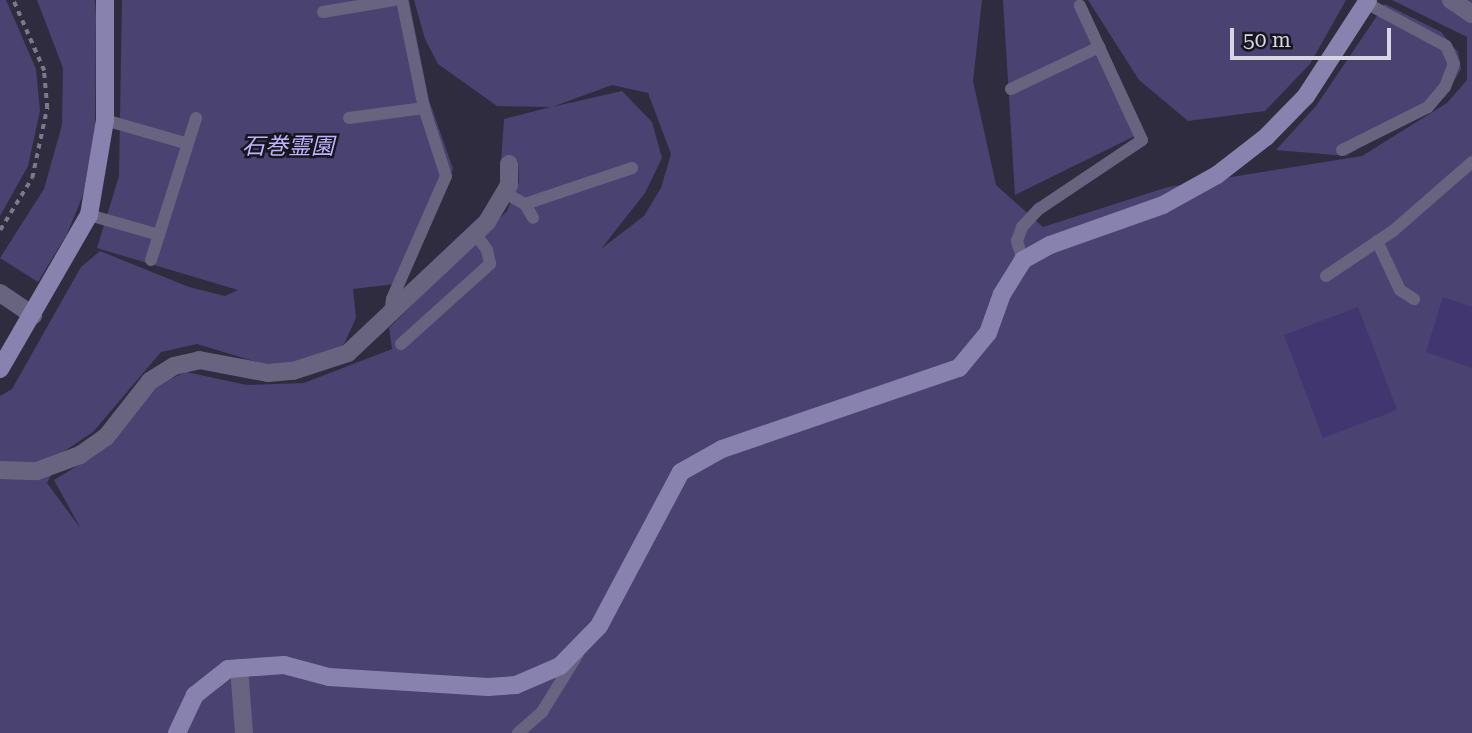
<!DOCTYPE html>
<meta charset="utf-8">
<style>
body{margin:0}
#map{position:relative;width:1472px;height:733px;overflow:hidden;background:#2f2c40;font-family:"Roboto Serif","Noto Sans JP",serif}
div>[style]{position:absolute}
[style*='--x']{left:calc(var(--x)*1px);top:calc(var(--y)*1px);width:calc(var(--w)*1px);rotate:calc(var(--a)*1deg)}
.green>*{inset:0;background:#4a4270}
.building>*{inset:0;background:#423671}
.path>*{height:3.5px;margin-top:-1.75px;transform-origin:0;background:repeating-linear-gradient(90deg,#7c798a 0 5px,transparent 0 10px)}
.lane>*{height:12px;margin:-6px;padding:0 6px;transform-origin:6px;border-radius:6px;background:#686480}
.street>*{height:18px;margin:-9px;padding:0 9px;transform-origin:9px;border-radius:9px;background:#686480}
.secondary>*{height:18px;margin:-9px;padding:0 9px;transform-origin:9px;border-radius:9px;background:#8882ae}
span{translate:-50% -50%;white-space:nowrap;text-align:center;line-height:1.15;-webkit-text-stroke:5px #17161f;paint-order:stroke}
.park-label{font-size:23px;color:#beb3fc;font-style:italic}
.scale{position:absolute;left:1230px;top:28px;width:161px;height:32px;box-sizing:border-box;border:4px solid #d8d6e3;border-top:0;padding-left:9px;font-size:21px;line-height:24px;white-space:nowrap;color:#d8d6e3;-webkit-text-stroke:5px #17161f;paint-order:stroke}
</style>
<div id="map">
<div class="green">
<div style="clip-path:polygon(0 0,6px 0,36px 69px,40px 111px,28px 166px,0 216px)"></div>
<div style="clip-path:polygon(37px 0,95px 0,96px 17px,95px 129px,83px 195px,67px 234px,38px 282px,0 258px,44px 189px,62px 125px,63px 68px)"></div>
<div style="clip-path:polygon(evenodd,122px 0,409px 0,429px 100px,453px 169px,404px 283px,353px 289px,356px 318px,344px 344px,319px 359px,273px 367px,197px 344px,161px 352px,93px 432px,63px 452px,47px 483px,81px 529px,54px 480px,92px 457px,161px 383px,186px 372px,247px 385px,304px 383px,392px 349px,389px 328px,507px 211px,519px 182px,518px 160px,501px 162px,504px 119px,551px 107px,497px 106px,438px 64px,425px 39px,414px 0,982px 0,973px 81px,996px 185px,1043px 227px,1168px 187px,1362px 156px,1447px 103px,1467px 80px,1467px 37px,1392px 0,1472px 0,1472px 733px,0 733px,0 396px,12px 389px,81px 267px,100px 251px,189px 287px,225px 296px,238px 290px,97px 248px,119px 176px,122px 0,612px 85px,648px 93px,671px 154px,661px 188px,644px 216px,601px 249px,645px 193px,662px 158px,652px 122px,622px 91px,552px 107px,612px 85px)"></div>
<div style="clip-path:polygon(1003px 0,1079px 0,1143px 132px,1015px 195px)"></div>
<div style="clip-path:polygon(1088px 0,1346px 0,1310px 64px,1265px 111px,1188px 121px,1139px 80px)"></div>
<div style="clip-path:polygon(1385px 4px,1441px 32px,1458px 52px,1461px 69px,1445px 97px,1346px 156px,1276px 150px,1316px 106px)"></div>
</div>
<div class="building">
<div style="clip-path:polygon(1443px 297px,1472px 307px,1472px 368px,1426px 352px)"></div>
<div style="clip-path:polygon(1358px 307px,1397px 410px,1323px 438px,1284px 335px)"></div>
</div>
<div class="path">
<div style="--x:0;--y:230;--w:61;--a:-58.4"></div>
<div style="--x:32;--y:178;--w:72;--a:-77.9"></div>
<div style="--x:47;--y:108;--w:37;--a:-95"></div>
<div style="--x:44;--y:71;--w:77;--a:-113.6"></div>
</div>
<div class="lane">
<div style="--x:323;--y:12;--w:72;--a:-9.6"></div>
<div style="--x:1011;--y:89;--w:98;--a:-25.5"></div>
<div style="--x:349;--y:118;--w:76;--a:-7.6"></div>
<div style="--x:105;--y:120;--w:86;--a:16.1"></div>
<div style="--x:1342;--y:150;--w:96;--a:-26.6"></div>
<div style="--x:1428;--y:107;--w:26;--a:-50"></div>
<div style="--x:1445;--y:87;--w:25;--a:-69"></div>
<div style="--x:1454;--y:64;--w:20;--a:-114"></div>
<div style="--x:1446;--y:46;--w:91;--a:-151.7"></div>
<div style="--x:505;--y:193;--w:23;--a:29"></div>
<div style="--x:525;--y:204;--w:16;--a:60"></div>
<div style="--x:525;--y:204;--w:113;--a:-18.6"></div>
<div style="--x:89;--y:215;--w:73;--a:15.9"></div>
<div style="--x:1377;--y:241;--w:54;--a:64.9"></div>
<div style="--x:1400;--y:290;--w:17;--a:33"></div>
<div style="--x:151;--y:260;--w:149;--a:-72.4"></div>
<div style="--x:1023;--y:260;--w:20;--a:-108"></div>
<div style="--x:1017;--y:241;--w:15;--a:-70"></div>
<div style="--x:1022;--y:227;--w:25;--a:-47"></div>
<div style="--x:1039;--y:209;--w:124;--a:-33.8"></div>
<div style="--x:1142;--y:140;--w:148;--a:-114.8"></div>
<div style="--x:1326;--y:276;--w:81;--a:-33.9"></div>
<div style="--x:1393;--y:231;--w:105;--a:-41.1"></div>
<div style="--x:390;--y:314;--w:15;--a:-82"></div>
<div style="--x:392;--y:299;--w:134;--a:-66.3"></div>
<div style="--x:446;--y:176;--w:71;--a:-107.9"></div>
<div style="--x:424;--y:108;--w:110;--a:-101.5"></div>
<div style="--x:401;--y:344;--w:120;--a:-42"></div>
<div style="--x:490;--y:264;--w:14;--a:-102"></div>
<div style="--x:487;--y:250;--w:21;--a:-125"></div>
<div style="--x:518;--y:733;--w:32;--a:-41"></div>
<div style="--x:542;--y:712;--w:68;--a:-58.2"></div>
</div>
<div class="street">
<div style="--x:1451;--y:0;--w:25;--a:34"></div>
<div style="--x:0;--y:293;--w:40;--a:34"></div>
<div style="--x:0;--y:470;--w:37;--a:2"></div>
<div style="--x:37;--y:471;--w:46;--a:-20.4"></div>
<div style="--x:80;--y:455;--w:32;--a:-35"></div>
<div style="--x:106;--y:437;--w:71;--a:-51.8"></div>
<div style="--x:150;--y:381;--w:28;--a:-32"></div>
<div style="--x:174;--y:366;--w:26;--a:-13"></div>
<div style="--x:199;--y:360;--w:70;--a:10.7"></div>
<div style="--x:268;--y:373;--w:25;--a:-5"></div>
<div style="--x:293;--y:371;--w:58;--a:-18.1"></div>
<div style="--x:348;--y:353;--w:191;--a:-43.3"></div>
<div style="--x:487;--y:222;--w:43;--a:-59.3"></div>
<div style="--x:509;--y:185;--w:21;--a:-90"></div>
<div style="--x:239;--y:668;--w:65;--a:85.6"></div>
</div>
<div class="secondary">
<div style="--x:0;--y:369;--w:178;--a:-60"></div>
<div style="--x:89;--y:215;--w:96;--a:-80.4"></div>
<div style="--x:105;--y:120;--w:120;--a:-90"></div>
<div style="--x:177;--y:733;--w:42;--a:-64.7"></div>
<div style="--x:195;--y:695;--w:42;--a:-38.2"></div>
<div style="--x:228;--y:669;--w:56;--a:-4.1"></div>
<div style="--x:284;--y:665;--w:47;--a:14.9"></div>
<div style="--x:329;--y:677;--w:159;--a:3.6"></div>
<div style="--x:488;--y:687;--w:28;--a:-4"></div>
<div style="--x:516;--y:685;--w:48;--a:-23.4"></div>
<div style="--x:560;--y:666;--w:56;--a:-45.7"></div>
<div style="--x:599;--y:626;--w:174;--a:-62"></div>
<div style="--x:681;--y:472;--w:47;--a:-29.3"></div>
<div style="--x:722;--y:449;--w:250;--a:-18.9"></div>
<div style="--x:959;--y:368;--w:45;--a:-50.4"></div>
<div style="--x:988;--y:333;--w:41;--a:-70.3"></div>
<div style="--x:1002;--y:294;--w:40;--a:-58"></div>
<div style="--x:1023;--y:260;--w:31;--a:-29"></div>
<div style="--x:1050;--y:245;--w:120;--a:-19.5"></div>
<div style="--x:1163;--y:205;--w:62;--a:-29.1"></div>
<div style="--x:1217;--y:175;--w:62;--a:-37.8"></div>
<div style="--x:1266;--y:137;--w:57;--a:-45.7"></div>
<div style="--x:1306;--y:96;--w:114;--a:-57.1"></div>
</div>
<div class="park-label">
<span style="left:288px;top:147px">石巻霊園</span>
</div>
<div class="scale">50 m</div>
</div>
